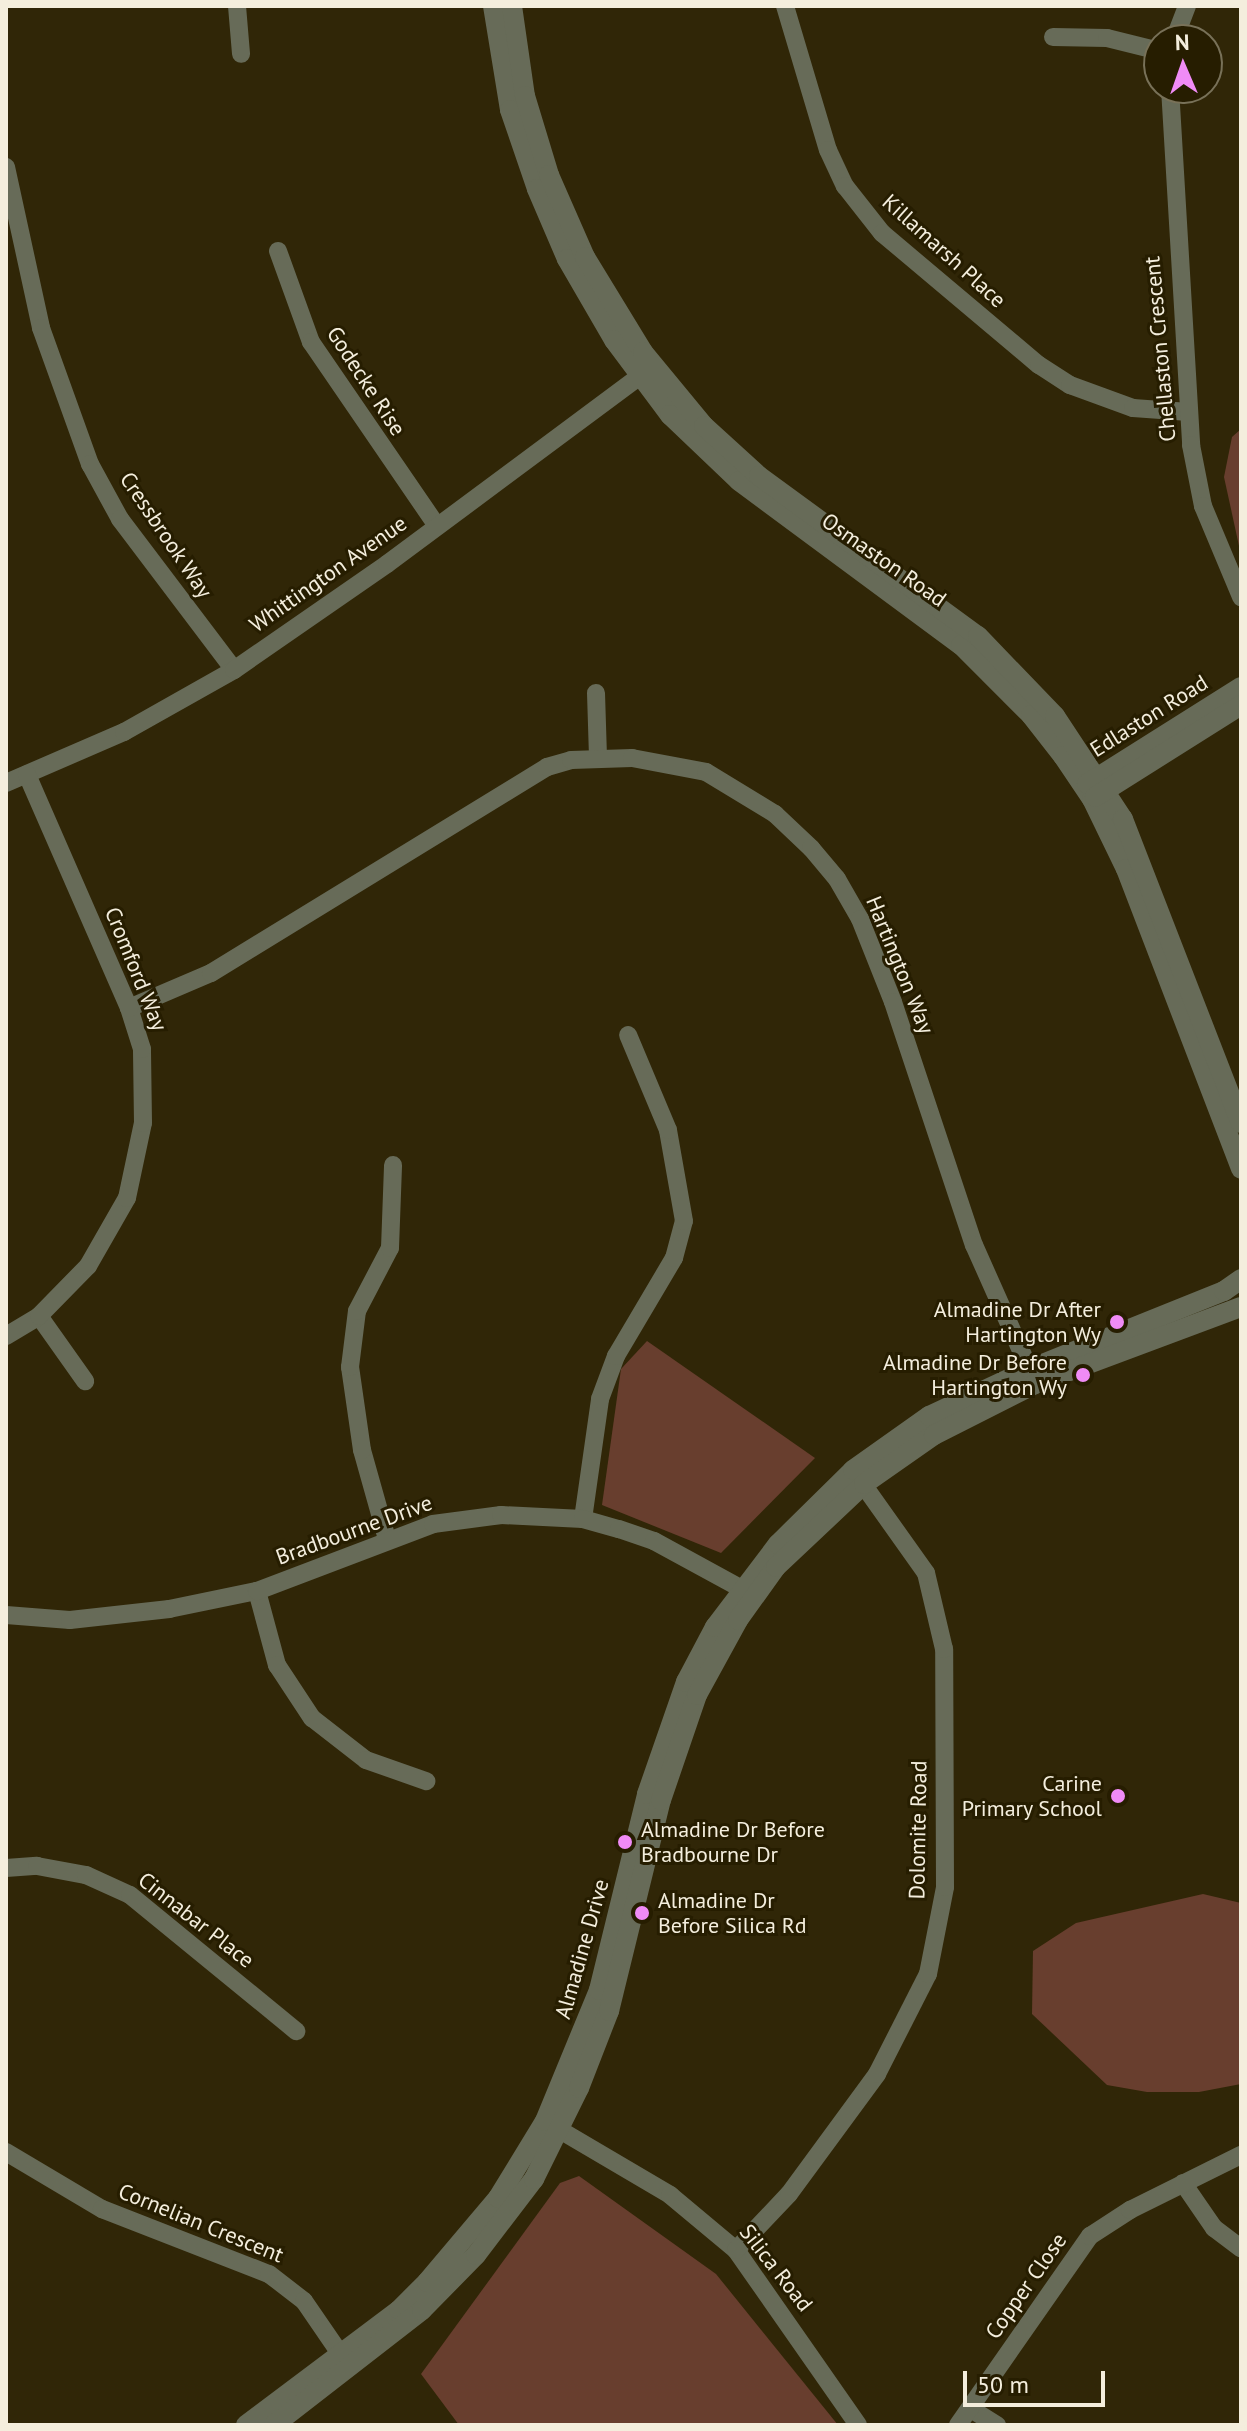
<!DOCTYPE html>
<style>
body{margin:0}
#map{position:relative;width:1247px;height:2431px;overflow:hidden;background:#302607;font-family:"PT Sans",sans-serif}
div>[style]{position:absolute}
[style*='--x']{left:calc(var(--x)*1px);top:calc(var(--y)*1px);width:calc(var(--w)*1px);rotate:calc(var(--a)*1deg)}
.green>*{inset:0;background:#683e2e}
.minor>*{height:18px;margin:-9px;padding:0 9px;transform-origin:9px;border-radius:9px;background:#676b58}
.tertiary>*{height:20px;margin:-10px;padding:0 10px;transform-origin:10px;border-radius:10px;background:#676b58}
.dots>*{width:22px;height:22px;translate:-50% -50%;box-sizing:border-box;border:4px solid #261d00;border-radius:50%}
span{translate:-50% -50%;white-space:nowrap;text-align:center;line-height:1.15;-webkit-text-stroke:6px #261d00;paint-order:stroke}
.street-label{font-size:22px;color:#f4eedd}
.poi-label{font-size:22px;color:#f4eedd}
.right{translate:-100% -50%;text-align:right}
.left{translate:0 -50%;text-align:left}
.frame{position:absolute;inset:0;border:8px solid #f4eedd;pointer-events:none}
.north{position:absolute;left:1143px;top:24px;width:80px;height:80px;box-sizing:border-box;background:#261d00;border:2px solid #787158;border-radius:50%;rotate:358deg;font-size:22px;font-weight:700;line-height:32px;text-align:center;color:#f4eedd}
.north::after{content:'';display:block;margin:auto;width:28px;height:36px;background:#f08bf6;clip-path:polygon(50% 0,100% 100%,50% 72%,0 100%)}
.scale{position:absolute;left:963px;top:2371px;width:142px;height:36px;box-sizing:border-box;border:4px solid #f4eedd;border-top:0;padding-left:10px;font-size:24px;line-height:28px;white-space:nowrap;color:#f4eedd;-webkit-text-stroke:6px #261d00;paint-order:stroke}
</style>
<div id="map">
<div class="green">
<div style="clip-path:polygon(1241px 429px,1241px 555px,1224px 477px,1232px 437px)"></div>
<div style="clip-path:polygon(647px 1341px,815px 1458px,721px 1553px,602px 1505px,621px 1369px)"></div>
<div style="clip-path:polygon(1203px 1894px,1241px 1903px,1241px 2084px,1199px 2092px,1147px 2092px,1107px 2085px,1032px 2014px,1033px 1951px,1076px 1923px)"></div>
<div style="clip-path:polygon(579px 2176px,716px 2274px,838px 2425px,459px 2425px,421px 2374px,560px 2183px)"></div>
</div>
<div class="minor">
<div style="--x:237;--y:6;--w:48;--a:85.2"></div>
<div style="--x:785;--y:6;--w:150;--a:73.4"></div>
<div style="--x:828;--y:150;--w:40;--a:65"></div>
<div style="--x:845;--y:186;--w:60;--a:51.8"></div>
<div style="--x:882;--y:233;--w:205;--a:40.1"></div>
<div style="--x:1039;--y:365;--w:37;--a:33"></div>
<div style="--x:1070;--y:385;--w:67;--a:20.1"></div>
<div style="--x:1133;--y:408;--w:56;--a:4.1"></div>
<div style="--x:1053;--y:37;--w:54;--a:1.1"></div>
<div style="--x:1107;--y:38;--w:54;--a:14"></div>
<div style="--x:1174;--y:40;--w:36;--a:-69"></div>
<div style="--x:1170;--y:88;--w:358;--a:86.6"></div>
<div style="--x:1191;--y:445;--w:62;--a:78.9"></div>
<div style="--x:1203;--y:506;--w:99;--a:67.3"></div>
<div style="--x:6;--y:167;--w:165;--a:77.7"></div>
<div style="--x:41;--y:328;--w:145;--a:70.2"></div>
<div style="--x:90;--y:464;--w:63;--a:61.4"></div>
<div style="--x:120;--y:519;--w:189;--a:52.9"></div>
<div style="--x:278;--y:251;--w:97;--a:70.1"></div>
<div style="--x:311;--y:342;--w:223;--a:55.6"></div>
<div style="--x:596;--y:693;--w:65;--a:88.2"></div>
<div style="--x:6;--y:783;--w:129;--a:-23.4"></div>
<div style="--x:124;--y:732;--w:126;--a:-29.4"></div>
<div style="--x:234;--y:670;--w:186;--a:-34.7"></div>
<div style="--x:387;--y:564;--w:329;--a:-36.6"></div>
<div style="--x:129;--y:1008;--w:89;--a:-23.1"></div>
<div style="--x:211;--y:973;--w:394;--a:-31.5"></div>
<div style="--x:547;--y:767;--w:25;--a:-16"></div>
<div style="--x:571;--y:760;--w:61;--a:-1.9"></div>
<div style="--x:632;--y:758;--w:75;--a:10.7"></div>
<div style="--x:706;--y:772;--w:81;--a:31.3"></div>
<div style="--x:775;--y:814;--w:50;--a:43.4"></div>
<div style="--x:811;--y:848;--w:40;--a:50"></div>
<div style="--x:837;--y:879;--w:46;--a:60.1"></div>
<div style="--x:860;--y:919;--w:89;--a:68.3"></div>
<div style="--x:893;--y:1002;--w:256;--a:71.6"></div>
<div style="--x:974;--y:1245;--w:150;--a:66"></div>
<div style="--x:39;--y:1316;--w:80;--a:54.7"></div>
<div style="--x:6;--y:1336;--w:39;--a:-31"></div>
<div style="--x:39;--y:1316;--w:70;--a:-45.6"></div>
<div style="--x:88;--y:1266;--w:78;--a:-60.2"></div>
<div style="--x:127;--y:1198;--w:77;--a:-78"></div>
<div style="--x:143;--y:1123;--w:74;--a:-90.8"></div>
<div style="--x:142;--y:1049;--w:43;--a:-107.6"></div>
<div style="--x:129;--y:1008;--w:255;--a:-113.6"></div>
<div style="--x:583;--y:1519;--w:121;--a:-81.9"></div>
<div style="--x:600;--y:1399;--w:46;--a:-69.6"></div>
<div style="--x:616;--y:1356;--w:114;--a:-59.4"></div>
<div style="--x:674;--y:1258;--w:38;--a:-75"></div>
<div style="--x:684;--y:1221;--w:92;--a:-100"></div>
<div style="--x:668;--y:1130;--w:103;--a:-112.8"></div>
<div style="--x:387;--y:1539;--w:92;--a:-105.7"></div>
<div style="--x:362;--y:1450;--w:84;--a:-98.2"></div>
<div style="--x:350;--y:1367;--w:56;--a:-82.9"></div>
<div style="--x:357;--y:1311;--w:71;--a:-62.4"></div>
<div style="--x:390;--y:1248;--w:83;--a:-87.9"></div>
<div style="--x:257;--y:1591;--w:77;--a:74.9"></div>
<div style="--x:277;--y:1665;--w:64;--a:56.6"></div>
<div style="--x:312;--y:1718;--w:68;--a:37.9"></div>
<div style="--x:366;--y:1760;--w:64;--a:19.3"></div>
<div style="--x:6;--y:1615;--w:64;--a:4.5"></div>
<div style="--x:70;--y:1620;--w:100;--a:-6.3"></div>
<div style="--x:169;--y:1609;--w:90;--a:-11.6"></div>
<div style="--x:257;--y:1591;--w:188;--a:-20.8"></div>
<div style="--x:433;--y:1524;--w:69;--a:-7.5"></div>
<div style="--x:501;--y:1515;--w:82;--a:2.8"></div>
<div style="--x:583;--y:1519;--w:37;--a:16"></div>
<div style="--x:619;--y:1529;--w:37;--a:19"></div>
<div style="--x:654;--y:1541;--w:113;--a:28.6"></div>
<div style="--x:6;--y:1868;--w:31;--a:-4"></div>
<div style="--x:37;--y:1866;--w:50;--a:10.4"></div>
<div style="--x:86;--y:1875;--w:48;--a:24.4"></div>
<div style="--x:130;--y:1895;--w:215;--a:39.3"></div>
<div style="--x:548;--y:2123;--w:142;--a:30.5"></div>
<div style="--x:670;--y:2195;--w:86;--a:39.8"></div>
<div style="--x:736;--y:2250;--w:213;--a:55.1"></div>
<div style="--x:6;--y:2152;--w:112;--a:30.7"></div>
<div style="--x:102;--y:2209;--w:179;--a:21.3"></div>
<div style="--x:269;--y:2274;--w:44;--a:37.6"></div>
<div style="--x:304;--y:2301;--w:78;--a:55.5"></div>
<div style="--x:1183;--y:2183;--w:55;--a:55.4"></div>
<div style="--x:1214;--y:2228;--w:34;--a:37"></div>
<div style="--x:736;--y:2250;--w:77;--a:-46.6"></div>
<div style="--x:789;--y:2194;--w:149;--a:-53.7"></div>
<div style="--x:877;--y:2074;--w:112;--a:-63"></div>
<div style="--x:928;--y:1974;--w:89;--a:-78.9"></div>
<div style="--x:945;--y:1887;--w:238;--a:-90.2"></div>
<div style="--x:944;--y:1649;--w:78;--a:-103.3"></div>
<div style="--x:926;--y:1573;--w:123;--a:-125.4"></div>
<div style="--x:971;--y:2409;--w:31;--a:32"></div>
<div style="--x:958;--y:2425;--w:231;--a:-55.1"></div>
<div style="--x:1090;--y:2236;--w:48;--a:-33"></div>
<div style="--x:1130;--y:2210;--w:124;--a:-26.4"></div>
</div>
<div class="tertiary">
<div style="--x:493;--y:6;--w:105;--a:80.7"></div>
<div style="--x:510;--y:110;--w:83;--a:71.1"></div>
<div style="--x:537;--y:189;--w:76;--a:66.8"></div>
<div style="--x:567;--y:259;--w:94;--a:59.9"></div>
<div style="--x:614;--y:340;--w:94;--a:53.3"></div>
<div style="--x:670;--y:415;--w:95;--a:43.7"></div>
<div style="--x:739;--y:481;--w:276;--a:36.5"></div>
<div style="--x:961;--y:645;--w:99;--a:45"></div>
<div style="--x:1031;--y:715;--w:52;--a:52"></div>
<div style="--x:1063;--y:756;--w:52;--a:56"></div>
<div style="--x:1092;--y:799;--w:78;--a:64.1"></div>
<div style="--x:1126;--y:869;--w:321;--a:69"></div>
<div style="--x:512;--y:6;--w:91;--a:81.8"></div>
<div style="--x:525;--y:96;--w:83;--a:73.1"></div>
<div style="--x:549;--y:175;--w:90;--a:66.3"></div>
<div style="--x:585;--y:257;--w:111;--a:58.6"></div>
<div style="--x:643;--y:352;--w:96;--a:50.5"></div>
<div style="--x:704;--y:426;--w:74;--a:42.3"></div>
<div style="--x:759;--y:476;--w:271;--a:36.2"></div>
<div style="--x:978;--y:636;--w:111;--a:46.1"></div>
<div style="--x:1055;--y:716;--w:123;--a:56.6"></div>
<div style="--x:1123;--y:819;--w:326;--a:68.8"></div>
<div style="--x:1087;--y:784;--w:182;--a:-32.2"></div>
<div style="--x:1095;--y:797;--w:173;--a:-32.2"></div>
<div style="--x:246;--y:2425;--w:191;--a:-36.9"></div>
<div style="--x:399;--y:2310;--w:40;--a:-45"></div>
<div style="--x:427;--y:2282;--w:110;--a:-49.8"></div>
<div style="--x:498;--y:2198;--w:90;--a:-58.6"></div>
<div style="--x:545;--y:2121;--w:142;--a:-67.6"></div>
<div style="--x:599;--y:1990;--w:202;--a:-76.2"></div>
<div style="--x:647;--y:1794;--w:119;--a:-70.8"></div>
<div style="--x:686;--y:1682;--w:62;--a:-62.2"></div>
<div style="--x:715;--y:1627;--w:104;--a:-52.8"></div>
<div style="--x:778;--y:1544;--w:105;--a:-44.6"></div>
<div style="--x:853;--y:1470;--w:93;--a:-35.4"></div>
<div style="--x:929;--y:1416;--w:111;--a:-25"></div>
<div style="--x:1030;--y:1369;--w:209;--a:-21.9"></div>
<div style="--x:1224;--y:1291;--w:21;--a:-35"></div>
<div style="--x:274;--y:2425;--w:187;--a:-37.8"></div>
<div style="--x:422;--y:2310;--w:77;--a:-45.5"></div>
<div style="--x:476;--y:2255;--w:96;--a:-52.7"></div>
<div style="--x:534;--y:2179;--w:102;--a:-63.7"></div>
<div style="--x:579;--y:2088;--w:83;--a:-68.7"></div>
<div style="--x:609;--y:2011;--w:217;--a:-76.2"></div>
<div style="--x:661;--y:1800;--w:111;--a:-71.1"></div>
<div style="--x:697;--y:1695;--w:85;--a:-61.3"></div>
<div style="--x:738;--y:1620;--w:65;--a:-54.4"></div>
<div style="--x:776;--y:1567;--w:121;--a:-43.3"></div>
<div style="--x:864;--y:1484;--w:85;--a:-35"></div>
<div style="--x:934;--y:1435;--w:113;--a:-26.8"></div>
<div style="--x:1035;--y:1384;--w:220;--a:-20.5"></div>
</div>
<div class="dots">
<div style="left:1117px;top:1322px;background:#f08bf6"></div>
<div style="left:1083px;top:1375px;background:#f08bf6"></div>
<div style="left:1118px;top:1796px;background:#f08bf6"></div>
<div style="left:625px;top:1842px;background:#f08bf6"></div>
<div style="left:642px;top:1913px;background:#f08bf6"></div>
</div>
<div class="street-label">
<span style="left:944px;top:251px;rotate:42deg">Killamarsh Place</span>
<span style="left:1160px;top:349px;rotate:-95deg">Chellaston Crescent</span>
<span style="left:366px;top:381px;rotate:57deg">Godecke Rise</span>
<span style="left:166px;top:535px;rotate:56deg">Cressbrook Way</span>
<span style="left:884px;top:560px;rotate:35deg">Osmaston Road</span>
<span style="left:328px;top:574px;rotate:-35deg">Whittington Avenue</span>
<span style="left:1149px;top:716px;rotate:-32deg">Edlaston Road</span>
<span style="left:900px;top:965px;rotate:68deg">Hartington Way</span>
<span style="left:136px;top:969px;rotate:68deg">Cromford Way</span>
<span style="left:354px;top:1530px;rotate:-20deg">Bradbourne Drive</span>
<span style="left:918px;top:1830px;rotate:-89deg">Dolomite Road</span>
<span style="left:196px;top:1920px;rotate:38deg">Cinnabar Place</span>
<span style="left:582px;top:1949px;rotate:-74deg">Almadine Drive</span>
<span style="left:201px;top:2223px;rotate:22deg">Cornelian Crescent</span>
<span style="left:776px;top:2268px;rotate:52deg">Silica Road</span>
<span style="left:1026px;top:2286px;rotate:-55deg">Copper Close</span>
</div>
<div class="poi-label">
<span class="right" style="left:1101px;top:1322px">Almadine Dr After<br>Hartington Wy</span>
<span class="right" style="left:1067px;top:1375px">Almadine Dr Before<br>Hartington Wy</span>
<span class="right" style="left:1102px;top:1796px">Carine<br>Primary School</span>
<span class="left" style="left:641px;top:1842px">Almadine Dr Before<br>Bradbourne Dr</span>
<span class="left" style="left:658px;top:1913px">Almadine Dr<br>Before Silica Rd</span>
</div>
<div class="frame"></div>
<div class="north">N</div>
<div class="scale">50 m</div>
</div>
